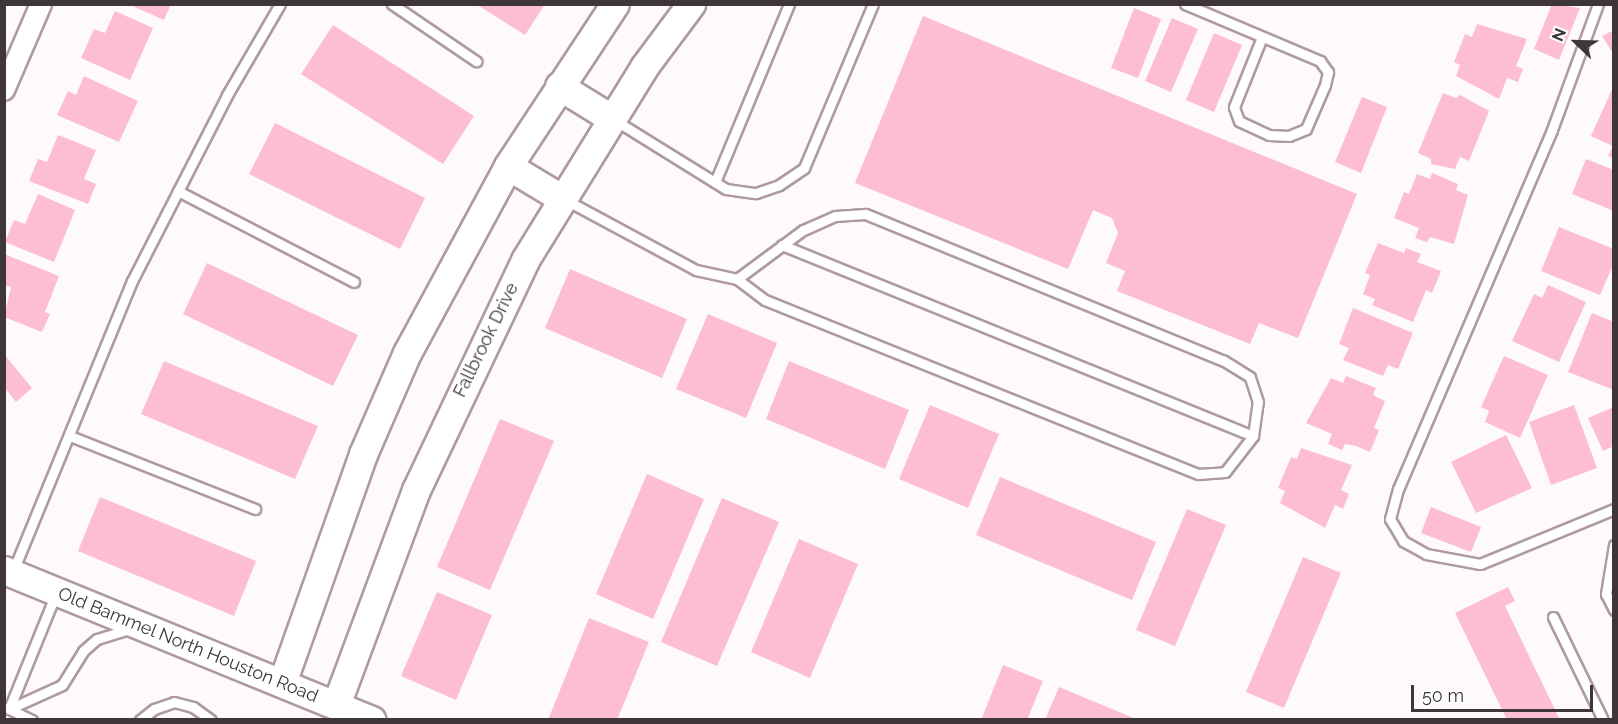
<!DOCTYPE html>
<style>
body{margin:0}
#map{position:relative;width:1618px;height:724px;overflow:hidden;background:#fefafb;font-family:Raleway,sans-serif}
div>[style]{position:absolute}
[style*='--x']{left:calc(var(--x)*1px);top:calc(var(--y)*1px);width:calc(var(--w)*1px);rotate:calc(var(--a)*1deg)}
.building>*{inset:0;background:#fdbed2}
.roads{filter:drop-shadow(2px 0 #ae9aa0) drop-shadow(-2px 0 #ae9aa0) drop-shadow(0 2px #ae9aa0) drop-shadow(0 -2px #ae9aa0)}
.lane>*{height:9px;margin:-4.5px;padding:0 4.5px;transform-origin:4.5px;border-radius:4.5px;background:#fff}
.street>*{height:20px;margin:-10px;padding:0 10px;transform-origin:10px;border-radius:10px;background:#fff}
.secondary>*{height:27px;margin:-13.5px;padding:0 13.5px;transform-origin:13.5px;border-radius:13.5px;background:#fff}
span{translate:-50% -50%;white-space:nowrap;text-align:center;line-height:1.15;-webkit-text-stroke:5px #fff;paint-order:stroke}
.street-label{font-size:18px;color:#3e3638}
.frame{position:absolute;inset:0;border:6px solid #3e3638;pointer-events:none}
.north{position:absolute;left:1546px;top:12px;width:60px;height:60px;-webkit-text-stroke:4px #fff;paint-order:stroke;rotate:293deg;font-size:16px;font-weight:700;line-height:24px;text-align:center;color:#3e3638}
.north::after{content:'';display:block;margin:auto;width:21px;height:27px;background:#3e3638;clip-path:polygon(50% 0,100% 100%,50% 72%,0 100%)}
.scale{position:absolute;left:1411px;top:685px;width:182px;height:27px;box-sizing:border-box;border:3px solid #3e3638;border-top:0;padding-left:8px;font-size:18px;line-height:21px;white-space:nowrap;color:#3e3638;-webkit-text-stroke:4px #fff;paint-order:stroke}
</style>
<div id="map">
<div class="building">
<div style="clip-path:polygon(128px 4px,171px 4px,164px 20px)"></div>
<div style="clip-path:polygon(476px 4px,545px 4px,525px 35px)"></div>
<div style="clip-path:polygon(1552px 4px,1580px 8px,1559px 60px,1534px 49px)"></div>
<div style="clip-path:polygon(1134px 8px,1161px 19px,1138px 78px,1111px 68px)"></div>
<div style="clip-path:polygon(115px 11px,153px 28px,130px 80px,81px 58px,94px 29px,105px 33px)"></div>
<div style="clip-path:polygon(923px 16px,1357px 194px,1298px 338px,1259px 323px,1250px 344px,1117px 291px,1125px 271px,1106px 263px,1118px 233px,1112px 218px,1093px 210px,1068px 269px,855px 183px)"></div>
<div style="clip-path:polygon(1172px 18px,1198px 29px,1171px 92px,1145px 81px)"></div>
<div style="clip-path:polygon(1477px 24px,1527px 39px,1516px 66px,1523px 69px,1518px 82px,1507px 78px,1499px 99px,1456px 76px,1460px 65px,1454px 62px,1465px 34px,1472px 37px)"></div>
<div style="clip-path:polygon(333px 25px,474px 116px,443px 164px,301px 74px)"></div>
<div style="clip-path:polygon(1614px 30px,1614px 55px,1602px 36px)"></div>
<div style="clip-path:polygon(1214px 33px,1242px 45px,1214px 112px,1186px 100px)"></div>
<div style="clip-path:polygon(84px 76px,138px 101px,119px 142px,57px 115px,68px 91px,76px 95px)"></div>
<div style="clip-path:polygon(1614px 85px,1614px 159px,1608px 156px,1613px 146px,1591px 136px)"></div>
<div style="clip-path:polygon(1443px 93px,1456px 98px,1460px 95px,1489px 111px,1469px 161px,1460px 157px,1455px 169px,1431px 164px,1431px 159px,1418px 153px)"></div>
<div style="clip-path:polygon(1362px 97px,1387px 107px,1361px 173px,1335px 162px)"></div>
<div style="clip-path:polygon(275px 123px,425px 198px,400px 249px,249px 174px)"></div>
<div style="clip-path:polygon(58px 135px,96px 150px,84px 179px,96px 184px,88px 204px,29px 181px,38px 159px,47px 162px)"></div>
<div style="clip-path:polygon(1586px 159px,1614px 170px,1614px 211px,1572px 194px)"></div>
<div style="clip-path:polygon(1432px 173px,1458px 184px,1456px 190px,1468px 195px,1454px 244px,1430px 237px,1427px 242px,1415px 238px,1419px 228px,1394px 218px,1404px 192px,1409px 194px,1417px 174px,1430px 179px)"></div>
<div style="clip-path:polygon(38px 194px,75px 210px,54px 262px,5px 242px,14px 220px,25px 224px)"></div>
<div style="clip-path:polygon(1559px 227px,1614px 249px,1614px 263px,1600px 295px,1541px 271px)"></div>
<div style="clip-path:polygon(1378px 243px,1404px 253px,1406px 248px,1421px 254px,1417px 262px,1441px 271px,1432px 293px,1426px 290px,1413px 322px,1372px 305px,1375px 299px,1363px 294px,1370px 275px,1365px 273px)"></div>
<div style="clip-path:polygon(4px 254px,59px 276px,45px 312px,50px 314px,42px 332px,4px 317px,11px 287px,4px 285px)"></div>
<div style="clip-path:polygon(207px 263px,358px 335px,333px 386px,183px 314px)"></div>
<div style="clip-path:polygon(570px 269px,687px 319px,662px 378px,545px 328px)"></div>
<div style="clip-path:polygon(1548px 285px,1586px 302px,1559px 362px,1512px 341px,1534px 294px,1542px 298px)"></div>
<div style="clip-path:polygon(1353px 308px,1413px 333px,1398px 369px,1388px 365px,1383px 376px,1343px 360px,1349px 348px,1339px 344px)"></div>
<div style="clip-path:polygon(1592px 313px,1614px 322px,1614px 390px,1568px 372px)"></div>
<div style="clip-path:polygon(708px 314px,777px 343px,746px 418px,676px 389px)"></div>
<div style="clip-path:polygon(4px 354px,32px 388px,16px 402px,4px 387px)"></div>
<div style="clip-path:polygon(1504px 356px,1548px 375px,1520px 438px,1485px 422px,1489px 411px,1481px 407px)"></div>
<div style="clip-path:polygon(164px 361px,318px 426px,295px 479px,141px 414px)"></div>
<div style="clip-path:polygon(789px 361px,909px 410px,885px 469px,766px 419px)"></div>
<div style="clip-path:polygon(1346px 376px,1376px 388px,1373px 395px,1385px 401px,1374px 428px,1379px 430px,1370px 452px,1356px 446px,1345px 444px,1342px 450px,1328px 444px,1332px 434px,1306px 423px,1331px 378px,1343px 383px)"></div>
<div style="clip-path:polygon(930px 405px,999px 434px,968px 508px,899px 479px)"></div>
<div style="clip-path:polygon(1574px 405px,1597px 468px,1551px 485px,1529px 422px)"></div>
<div style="clip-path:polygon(1614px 407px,1614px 446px,1603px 451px,1588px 418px)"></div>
<div style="clip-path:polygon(500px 419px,554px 441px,490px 590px,437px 567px)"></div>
<div style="clip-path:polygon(1506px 435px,1532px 488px,1476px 513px,1451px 462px)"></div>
<div style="clip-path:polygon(1301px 448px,1352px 465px,1341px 490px,1349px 494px,1343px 509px,1335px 505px,1325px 528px,1280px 503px,1285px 491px,1278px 488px,1291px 457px,1297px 459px)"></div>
<div style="clip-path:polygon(647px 474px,704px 499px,653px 619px,596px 594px)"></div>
<div style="clip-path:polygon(1000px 477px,1156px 542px,1132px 600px,976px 535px)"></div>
<div style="clip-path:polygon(100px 497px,256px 561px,234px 616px,78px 551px)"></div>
<div style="clip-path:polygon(722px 498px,779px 522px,717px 666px,661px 642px)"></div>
<div style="clip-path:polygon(1431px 507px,1481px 527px,1471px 552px,1421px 533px)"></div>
<div style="clip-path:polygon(1187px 509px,1226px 525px,1175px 646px,1136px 630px)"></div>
<div style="clip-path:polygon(799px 539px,858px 564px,810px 678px,751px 652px)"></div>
<div style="clip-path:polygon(1303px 557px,1341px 573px,1284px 708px,1246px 692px)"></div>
<div style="clip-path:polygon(1508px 587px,1515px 601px,1505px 606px,1560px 720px,1507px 720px,1455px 613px)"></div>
<div style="clip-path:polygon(437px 592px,492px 615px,456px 700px,401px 676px)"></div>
<div style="clip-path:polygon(589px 618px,649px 642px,617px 720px,548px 720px)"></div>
<div style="clip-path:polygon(1003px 665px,1043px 681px,1027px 720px,981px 720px)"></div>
<div style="clip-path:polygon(1059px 687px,1136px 719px,1136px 720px,1045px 720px)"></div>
</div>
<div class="roads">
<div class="lane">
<div style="--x:392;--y:4;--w:102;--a:34.2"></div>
<div style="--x:1185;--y:4;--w:147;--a:22.9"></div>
<div style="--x:1320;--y:61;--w:14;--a:54"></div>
<div style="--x:1328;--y:72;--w:13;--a:103"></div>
<div style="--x:1325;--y:85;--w:48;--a:113.4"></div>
<div style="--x:1306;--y:129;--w:18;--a:158"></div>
<div style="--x:1289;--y:136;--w:20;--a:-177"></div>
<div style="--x:1269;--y:135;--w:33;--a:-155"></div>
<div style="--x:1239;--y:121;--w:15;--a:-110"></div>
<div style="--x:1234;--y:107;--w:75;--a:-68.2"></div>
<div style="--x:1598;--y:4;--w:134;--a:110.1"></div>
<div style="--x:1552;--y:130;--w:391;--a:113.2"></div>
<div style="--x:1398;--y:489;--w:31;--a:105"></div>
<div style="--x:1390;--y:519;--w:26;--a:59"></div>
<div style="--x:1403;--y:541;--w:26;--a:29"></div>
<div style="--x:1426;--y:554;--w:55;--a:10.5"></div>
<div style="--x:1480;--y:564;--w:145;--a:-22.3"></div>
<div style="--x:613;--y:119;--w:133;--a:31.8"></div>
<div style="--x:726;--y:189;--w:30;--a:8"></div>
<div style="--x:756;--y:193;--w:24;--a:-19"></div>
<div style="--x:779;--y:185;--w:30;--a:-34"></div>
<div style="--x:804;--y:168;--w:178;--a:-67.2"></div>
<div style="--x:715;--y:182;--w:193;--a:-67.4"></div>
<div style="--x:178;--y:191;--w:198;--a:27.3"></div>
<div style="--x:564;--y:199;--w:150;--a:28.3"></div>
<div style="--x:696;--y:270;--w:42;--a:12.4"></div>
<div style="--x:737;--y:279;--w:35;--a:37"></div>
<div style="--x:765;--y:300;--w:467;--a:21.9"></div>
<div style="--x:1198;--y:474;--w:27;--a:-4"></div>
<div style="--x:1225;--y:472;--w:46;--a:-52.1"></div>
<div style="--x:1253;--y:436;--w:34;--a:-82"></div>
<div style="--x:1258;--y:402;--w:26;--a:-108"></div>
<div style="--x:1250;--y:377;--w:31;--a:-148"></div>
<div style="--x:1224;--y:361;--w:388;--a:-157.7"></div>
<div style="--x:865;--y:214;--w:30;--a:176"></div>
<div style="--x:835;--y:216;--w:35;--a:156"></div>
<div style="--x:803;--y:230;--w:82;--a:143.4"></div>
<div style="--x:782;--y:245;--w:508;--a:22.07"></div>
<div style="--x:70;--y:436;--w:199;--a:21.5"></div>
<div style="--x:1614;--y:545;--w:50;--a:99.3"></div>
<div style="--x:1606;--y:594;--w:18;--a:63"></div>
<div style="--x:13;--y:571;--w:313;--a:-67.7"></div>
<div style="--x:132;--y:281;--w:209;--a:-62.9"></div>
<div style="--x:227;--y:95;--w:105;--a:-59.8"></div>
<div style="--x:1553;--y:617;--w:114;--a:64.1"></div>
<div style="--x:7;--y:708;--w:28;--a:26"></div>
<div style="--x:9;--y:709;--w:58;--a:-24.4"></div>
<div style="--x:62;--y:685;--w:40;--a:-58"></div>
<div style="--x:83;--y:651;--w:18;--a:-41"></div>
<div style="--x:97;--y:639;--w:34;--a:-17"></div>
<div style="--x:9;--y:709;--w:125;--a:-67.9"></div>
<div style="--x:140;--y:720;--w:18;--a:-38"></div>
<div style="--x:154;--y:709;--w:21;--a:-19"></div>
<div style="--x:174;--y:702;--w:20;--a:15"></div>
<div style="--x:193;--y:707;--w:22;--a:36"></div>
</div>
<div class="street">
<div style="--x:4;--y:90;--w:94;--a:-66.7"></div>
</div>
<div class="secondary">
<div style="--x:559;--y:86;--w:61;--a:31.6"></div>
<div style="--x:508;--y:166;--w:62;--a:31.1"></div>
<div style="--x:4;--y:570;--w:397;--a:22.2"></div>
<div style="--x:282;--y:683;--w:243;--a:-70.5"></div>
<div style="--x:363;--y:454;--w:110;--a:-66.5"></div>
<div style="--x:407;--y:353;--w:213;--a:-61.6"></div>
<div style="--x:508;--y:166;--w:194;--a:-56.6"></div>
<div style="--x:336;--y:705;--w:229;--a:-69.6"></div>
<div style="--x:416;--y:490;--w:255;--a:-64.6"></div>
<div style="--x:525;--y:260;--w:227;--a:-58.3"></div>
<div style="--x:644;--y:67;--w:79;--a:-53.3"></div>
</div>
</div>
<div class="street-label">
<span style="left:486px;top:340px;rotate:-64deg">Fallbrook Drive</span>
<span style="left:188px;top:645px;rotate:22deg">Old Bammel North Houston Road</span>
</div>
<div class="frame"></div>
<div class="north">N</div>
<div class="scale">50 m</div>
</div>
